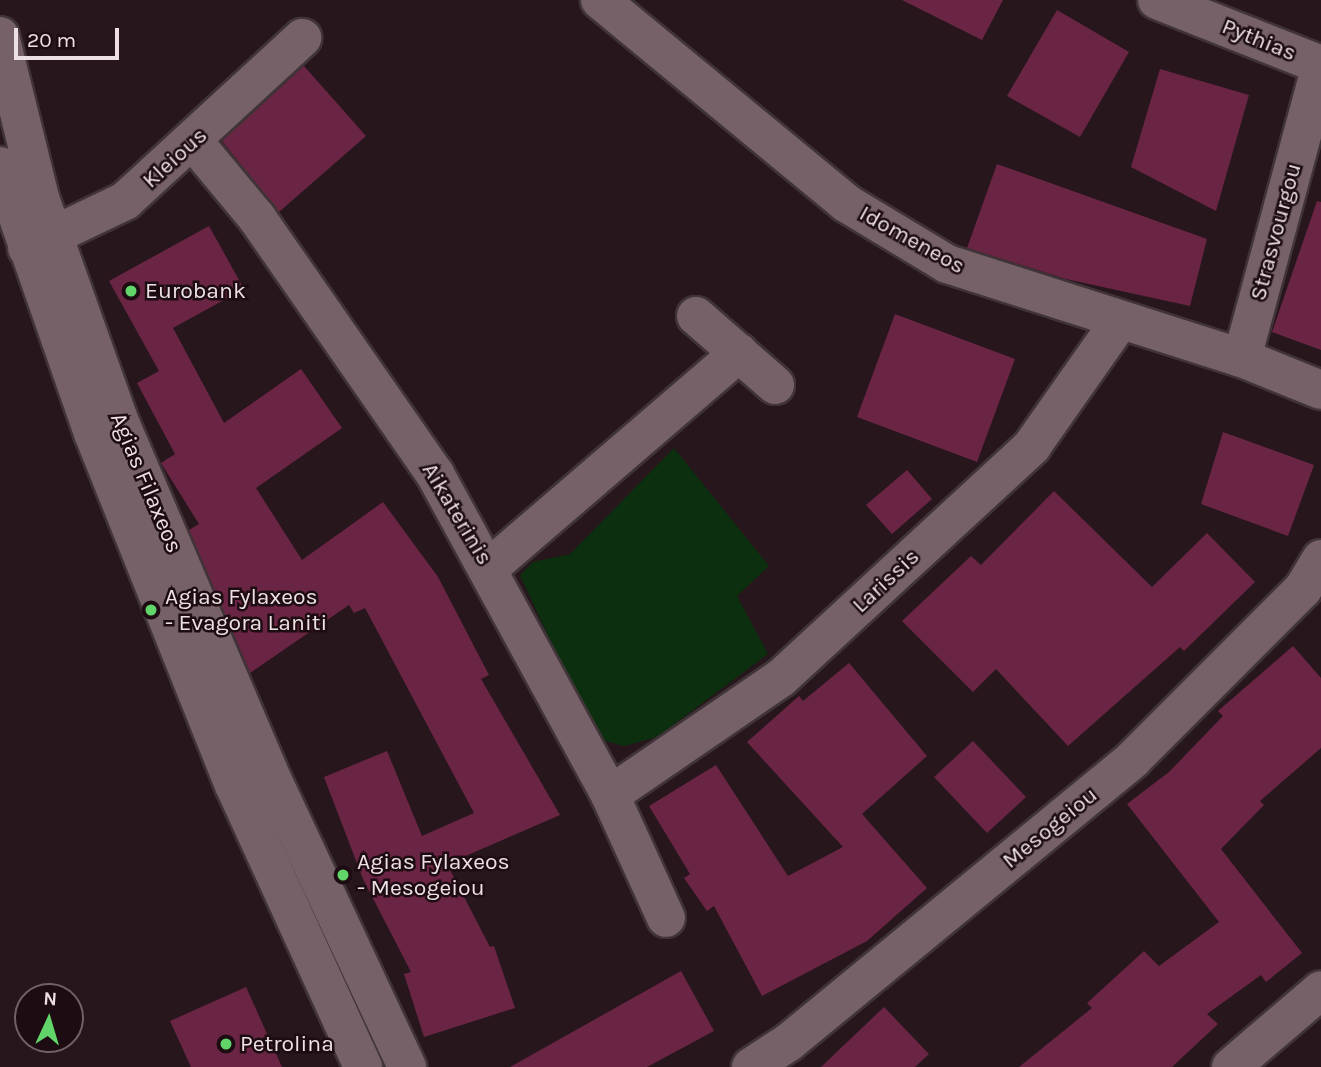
<!DOCTYPE html>
<style>
body{margin:0}
#map{position:relative;width:1321px;height:1067px;overflow:hidden;background:#27161c;font-family:Karla,sans-serif}
div>[style]{position:absolute}
[style*='--x']{left:calc(var(--x)*1px);top:calc(var(--y)*1px);width:calc(var(--w)*1px);rotate:calc(var(--a)*1deg)}
.green>*{inset:0;background:#0c300f}
.building>*{inset:0;background:#6b2544}
.roads{filter:drop-shadow(2px 0 #403438) drop-shadow(-2px 0 #403438) drop-shadow(0 2px #403438) drop-shadow(0 -2px #403438)}
.minor>*{height:38px;margin:-19px;padding:0 19px;transform-origin:19px;border-radius:19px;background:#766168}
.secondary>*{height:38px;margin:-19px;padding:0 19px;transform-origin:19px;border-radius:19px;background:#766168}
.dots>*{width:19px;height:19px;translate:-50% -50%;box-sizing:border-box;border:4px solid #1d0d13;border-radius:50%}
span{translate:-50% -50%;white-space:nowrap;text-align:center;line-height:1.15;-webkit-text-stroke:5px #1d0d13;paint-order:stroke}
.street-label{font-size:23px;color:#ede0e4}
.poi-label{font-size:23px;color:#ede0e4}
.left{translate:0 -50%;text-align:left}
.north{position:absolute;left:14px;top:983px;width:70px;height:70px;box-sizing:border-box;background:#1d0d13;border:2px solid #706167;border-radius:50%;rotate:4deg;font-size:19px;font-weight:700;line-height:28px;text-align:center;color:#ede0e4}
.north::after{content:'';display:block;margin:auto;width:24px;height:32px;background:#61d56a;clip-path:polygon(50% 0,100% 100%,50% 72%,0 100%)}
.scale{position:absolute;left:14px;top:28px;width:105px;height:32px;box-sizing:border-box;border:4px solid #ede0e4;border-top:0;padding-left:9px;font-size:21px;line-height:24px;white-space:nowrap;color:#ede0e4;-webkit-text-stroke:5px #1d0d13;paint-order:stroke}
</style>
<div id="map">
<div class="green">
<div style="clip-path:polygon(674px 448px,769px 566px,737px 596px,768px 654px,657px 737px,624px 746px,599px 739px,590px 727px,520px 575px,533px 562px,570px 554px)"></div>
</div>
<div class="building">
<div style="clip-path:polygon(902px 0,1003px 0,982px 40px)"></div>
<div style="clip-path:polygon(1057px 10px,1129px 52px,1080px 137px,1007px 96px)"></div>
<div style="clip-path:polygon(304px 66px,366px 136px,279px 212px,222px 141px)"></div>
<div style="clip-path:polygon(1160px 69px,1249px 95px,1216px 211px,1131px 167px)"></div>
<div style="clip-path:polygon(997px 164px,1207px 239px,1190px 306px,1066px 279px,967px 248px)"></div>
<div style="clip-path:polygon(1317px 201px,1321px 202px,1321px 350px,1272px 332px)"></div>
<div style="clip-path:polygon(209px 226px,244px 289px,173px 328px,224px 423px,301px 369px,342px 428px,256px 488px,302px 560px,383px 502px,438px 577px,489px 675px,481px 679px,560px 815px,447px 864px,490px 947px,494px 946px,515px 1008px,424px 1037px,404px 974px,411px 972px,363px 879px,324px 777px,387px 751px,422px 836px,474px 813px,365px 608px,354px 613px,349px 605px,250px 673px,189px 530px,199px 524px,161px 463px,175px 454px,137px 383px,159px 371px,109px 281px)"></div>
<div style="clip-path:polygon(895px 314px,1015px 359px,977px 462px,857px 417px)"></div>
<div style="clip-path:polygon(1223px 432px,1314px 465px,1288px 536px,1201px 504px)"></div>
<div style="clip-path:polygon(907px 470px,932px 499px,892px 534px,866px 505px)"></div>
<div style="clip-path:polygon(1054px 491px,1152px 587px,1207px 533px,1255px 582px,1184px 651px,1180px 647px,1068px 746px,996px 669px,973px 692px,902px 621px,971px 556px,981px 565px)"></div>
<div style="clip-path:polygon(1293px 646px,1321px 678px,1321px 748px,1260px 801px,1264px 805px,1221px 849px,1302px 953px,1266px 982px,1261px 975px,1207px 1014px,1218px 1024px,1172px 1067px,1019px 1067px,1092px 1008px,1087px 1003px,1144px 951px,1159px 966px,1219px 922px,1127px 804px,1169px 772px,1223px 716px,1218px 711px)"></div>
<div style="clip-path:polygon(849px 663px,927px 756px,862px 814px,927px 888px,867px 941px,762px 996px,714px 906px,707px 911px,684px 878px,690px 874px,649px 806px,716px 765px,788px 876px,843px 847px,747px 742px,799px 696px,803px 701px)"></div>
<div style="clip-path:polygon(973px 741px,1026px 797px,987px 833px,934px 777px)"></div>
<div style="clip-path:polygon(681px 971px,714px 1031px,647px 1067px,510px 1067px)"></div>
<div style="clip-path:polygon(246px 987px,282px 1067px,191px 1067px,170px 1021px)"></div>
<div style="clip-path:polygon(884px 1007px,929px 1054px,915px 1067px,821px 1067px)"></div>
</div>
<div class="roads">
<div class="minor">
<div style="--x:600;--y:0;--w:319;--a:39.5"></div>
<div style="--x:846;--y:203;--w:118;--a:31.1"></div>
<div style="--x:947;--y:264;--w:310;--a:17.7"></div>
<div style="--x:1242;--y:358;--w:85;--a:22.1"></div>
<div style="--x:1157;--y:0;--w:176;--a:21.6"></div>
<div style="--x:194;--y:142;--w:99;--a:50.3"></div>
<div style="--x:257;--y:218;--w:312;--a:55.2"></div>
<div style="--x:435;--y:474;--w:366;--a:61.4"></div>
<div style="--x:610;--y:795;--w:135;--a:65.5"></div>
<div style="--x:27;--y:248;--w:109;--a:-25.6"></div>
<div style="--x:125;--y:201;--w:241;--a:-42.6"></div>
<div style="--x:696;--y:316;--w:105;--a:41.1"></div>
<div style="--x:1242;--y:358;--w:302;--a:-74.9"></div>
<div style="--x:489;--y:568;--w:330;--a:-40.7"></div>
<div style="--x:610;--y:795;--w:207;--a:-34.4"></div>
<div style="--x:781;--y:678;--w:342;--a:-42.7"></div>
<div style="--x:1032;--y:446;--w:151;--a:-54.9"></div>
<div style="--x:751;--y:1067;--w:45;--a:-33.3"></div>
<div style="--x:789;--y:1042;--w:445;--a:-39.4"></div>
<div style="--x:1133;--y:759;--w:240;--a:-45"></div>
<div style="--x:1303;--y:589;--w:35;--a:-59"></div>
<div style="--x:1231;--y:1067;--w:118;--a:-40.5"></div>
</div>
<div class="secondary">
<div style="--x:0;--y:36;--w:167;--a:76.1"></div>
<div style="--x:40;--y:198;--w:236;--a:70.4"></div>
<div style="--x:119;--y:420;--w:380;--a:66.9"></div>
<div style="--x:268;--y:770;--w:328;--a:64.9"></div>
<div style="--x:0;--y:166;--w:283;--a:70.8"></div>
<div style="--x:93;--y:433;--w:379;--a:68.2"></div>
<div style="--x:234;--y:785;--w:310;--a:65.4"></div>
</div>
</div>
<div class="dots">
<div style="left:131px;top:291px;background:#61d56a"></div>
<div style="left:151px;top:610px;background:#61d56a"></div>
<div style="left:343px;top:875px;background:#61d56a"></div>
<div style="left:226px;top:1044px;background:#61d56a"></div>
</div>
<div class="street-label">
<span style="left:1259px;top:40px;rotate:22deg">Pythias</span>
<span style="left:175px;top:158px;rotate:-42deg">Kleious</span>
<span style="left:1276px;top:232px;rotate:-75deg">Strasvourgou</span>
<span style="left:912px;top:240px;rotate:29deg">Idomeneos</span>
<span style="left:146px;top:483px;rotate:67deg">Agias Filaxeos</span>
<span style="left:457px;top:514px;rotate:59deg">Aikaterinis</span>
<span style="left:886px;top:581px;rotate:-43deg">Larissis</span>
<span style="left:1050px;top:828px;rotate:-39deg">Mesogeiou</span>
</div>
<div class="poi-label">
<span class="left" style="left:145px;top:291px">Eurobank</span>
<span class="left" style="left:165px;top:610px">Agias Fylaxeos<br>- Evagora Laniti</span>
<span class="left" style="left:357px;top:875px">Agias Fylaxeos<br>- Mesogeiou</span>
<span class="left" style="left:240px;top:1044px">Petrolina</span>
</div>
<div class="north">N</div>
<div class="scale">20 m</div>
</div>
